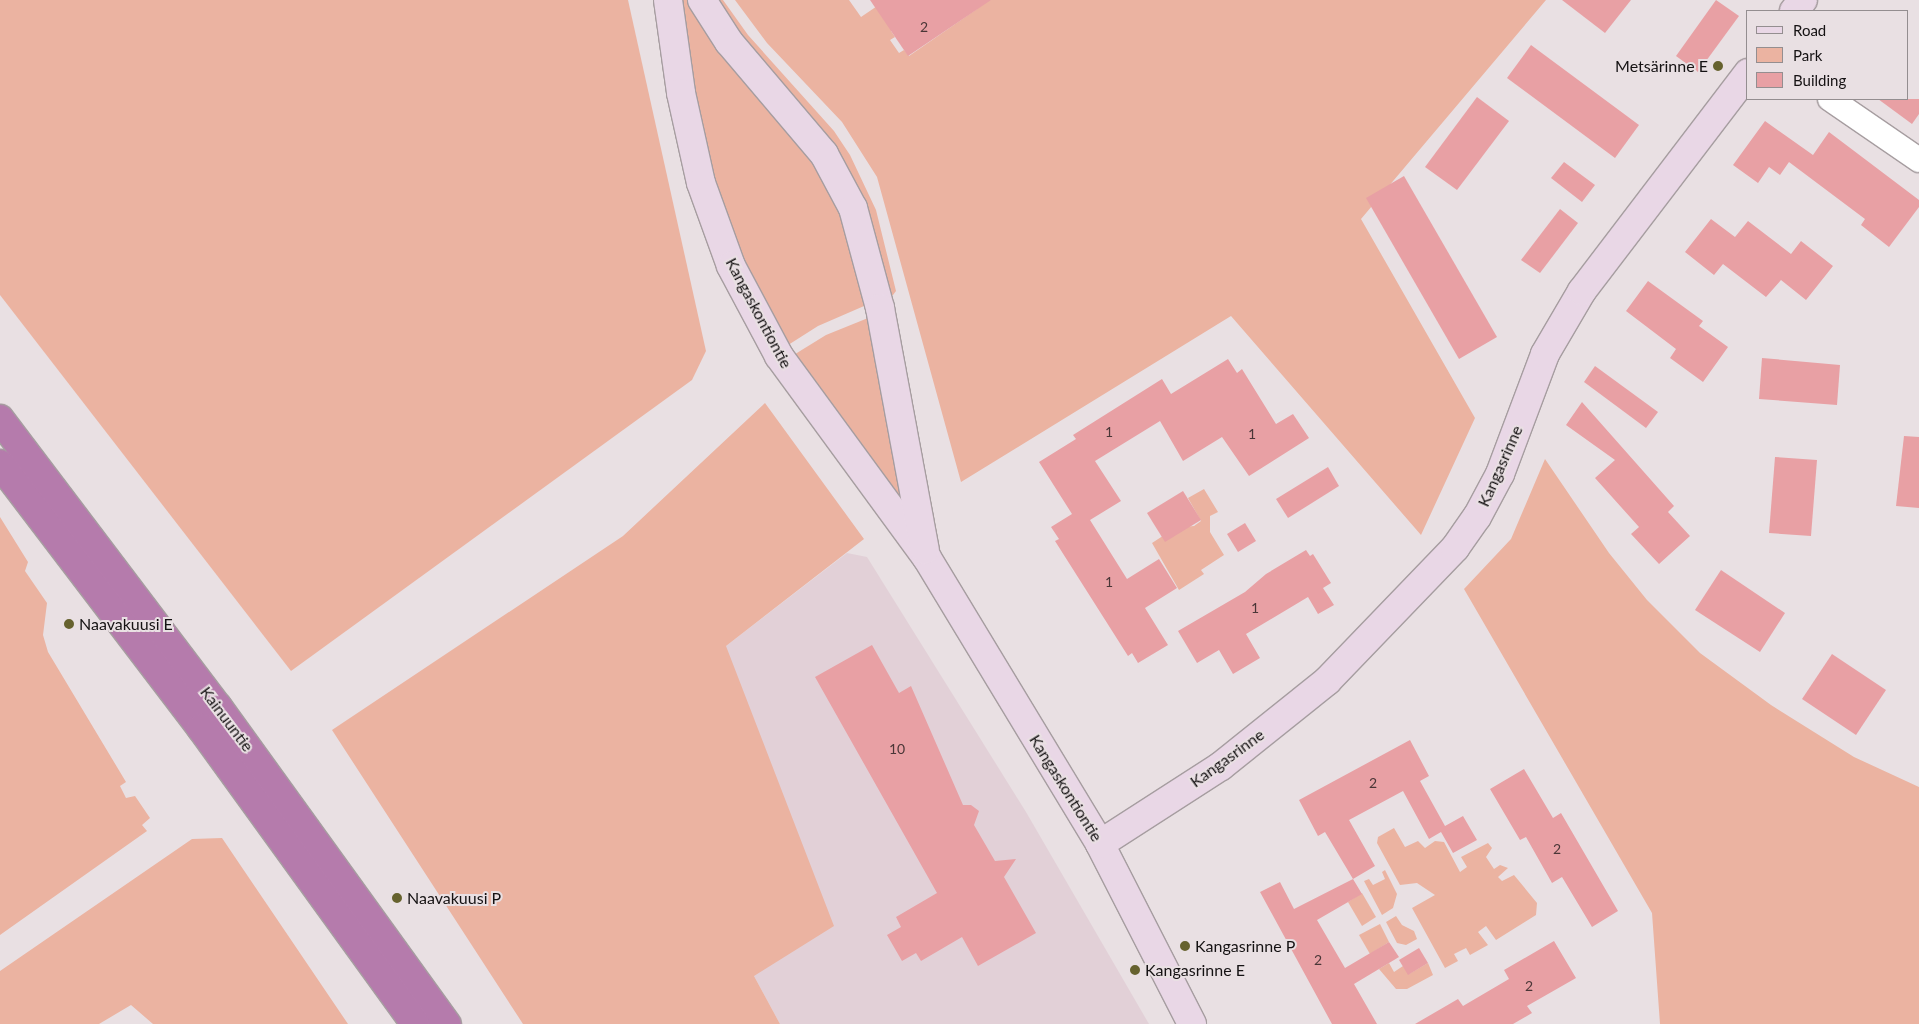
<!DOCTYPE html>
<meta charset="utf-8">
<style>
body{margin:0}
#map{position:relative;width:1919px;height:1024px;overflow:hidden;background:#e9e0e3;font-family:Lato,sans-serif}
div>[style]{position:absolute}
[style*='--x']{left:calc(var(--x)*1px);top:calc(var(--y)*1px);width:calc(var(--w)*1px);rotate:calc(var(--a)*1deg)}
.built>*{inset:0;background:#e2d0d7}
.green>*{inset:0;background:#ebb3a1}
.building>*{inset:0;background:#e8a0a4}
.roads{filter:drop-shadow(1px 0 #a69da0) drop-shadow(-1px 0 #a69da0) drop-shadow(0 1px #a69da0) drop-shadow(0 -1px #a69da0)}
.street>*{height:24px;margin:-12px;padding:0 12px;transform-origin:12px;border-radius:12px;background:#fff}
.secondary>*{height:28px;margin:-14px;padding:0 14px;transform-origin:14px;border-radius:14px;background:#e9d7e6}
.highway>*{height:28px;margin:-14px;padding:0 14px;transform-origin:14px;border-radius:14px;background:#b57bac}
.dots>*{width:14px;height:14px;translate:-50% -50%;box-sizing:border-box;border:2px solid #e9e0e3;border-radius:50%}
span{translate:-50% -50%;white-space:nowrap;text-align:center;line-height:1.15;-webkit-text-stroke:4px #e9e0e3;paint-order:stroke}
.number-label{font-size:14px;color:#4a3637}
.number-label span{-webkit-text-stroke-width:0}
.poi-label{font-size:16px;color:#151213}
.right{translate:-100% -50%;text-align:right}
.left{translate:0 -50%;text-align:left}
.street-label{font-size:16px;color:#151213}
.legend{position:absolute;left:1746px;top:10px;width:162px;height:90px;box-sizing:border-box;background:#e9e0e3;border:1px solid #948e90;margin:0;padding:6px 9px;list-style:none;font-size:15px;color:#151213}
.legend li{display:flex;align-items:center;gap:10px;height:25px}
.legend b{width:25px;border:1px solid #948e90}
</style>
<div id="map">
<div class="built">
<div style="clip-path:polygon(847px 553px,867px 557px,1026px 812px,1149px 1024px,780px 1024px,754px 976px,726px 646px)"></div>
</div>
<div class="green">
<div style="clip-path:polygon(0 0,628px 0,706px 351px,692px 380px,291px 671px,0 295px)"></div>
<div style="clip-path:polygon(679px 0,692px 0,834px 186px,871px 303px,818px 326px,785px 347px,768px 321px,709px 181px)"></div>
<div style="clip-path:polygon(711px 0,723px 0,748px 35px,834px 131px,850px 155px,876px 210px,896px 291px,893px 295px,882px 298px,872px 249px)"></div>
<div style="clip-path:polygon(735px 0,849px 0,861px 17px,886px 0,902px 22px,891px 31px,895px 37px,890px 40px,899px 53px,904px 50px,909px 56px,977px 9px,971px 0,1546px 0,1361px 219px,1475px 418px,1421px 535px,1231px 316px,961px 482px,877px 177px,842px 122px,767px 43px)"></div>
<div style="clip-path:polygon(873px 316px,915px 529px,792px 356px,826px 335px)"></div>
<div style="clip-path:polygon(765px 403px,864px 539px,726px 646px,834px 926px,754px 976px,780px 1024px,523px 1024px,332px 730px,623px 536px)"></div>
<div style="clip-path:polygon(1545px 459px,1609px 553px,1647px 600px,1700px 653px,1771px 705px,1854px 757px,1919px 787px,1919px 1024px,1660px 1024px,1652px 913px,1464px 589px,1511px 539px)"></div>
<div style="clip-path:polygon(1204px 489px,1218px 512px,1210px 516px,1210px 532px,1224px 555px,1201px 570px,1204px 574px,1179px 590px,1152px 543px,1175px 528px,1194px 526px,1201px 521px,1188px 498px)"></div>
<div style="clip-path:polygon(0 517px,28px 562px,25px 571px,47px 603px,43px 635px,48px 652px,126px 782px,120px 786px,126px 798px,135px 796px,150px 818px,142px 825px,147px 831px,0 935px)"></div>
<div style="clip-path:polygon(1394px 828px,1405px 847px,1418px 841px,1425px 848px,1435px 841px,1444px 842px,1460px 872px,1467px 867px,1461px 857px,1488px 843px,1492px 848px,1486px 857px,1494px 869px,1500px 865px,1508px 868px,1498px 877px,1502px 881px,1514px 875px,1537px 903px,1536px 915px,1496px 940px,1486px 926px,1478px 932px,1488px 945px,1470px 955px,1466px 948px,1454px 954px,1458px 961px,1445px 968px,1412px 908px,1435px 895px,1417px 883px,1400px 885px,1377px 843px,1378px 837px)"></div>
<div style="clip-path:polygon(222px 838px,348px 1024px,153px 1024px,131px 1005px,99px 1024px,0 1024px,0 971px,192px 839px)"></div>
<div style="clip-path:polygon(1385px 870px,1397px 894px,1393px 908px,1382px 915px,1364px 881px,1369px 879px,1373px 885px,1385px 879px,1382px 872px)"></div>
<div style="clip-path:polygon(1362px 893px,1376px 917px,1362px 926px,1348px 902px)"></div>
<div style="clip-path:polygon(1396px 916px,1402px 925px,1414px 931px,1417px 939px,1406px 945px,1397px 943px,1386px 922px)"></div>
<div style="clip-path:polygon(1380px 924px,1389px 942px,1370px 954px,1359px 935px)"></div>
<div style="clip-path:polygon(1389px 963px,1394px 972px,1403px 966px,1409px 974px,1428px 963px,1433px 975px,1407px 989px,1396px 989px,1379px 969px)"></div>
</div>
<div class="building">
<div style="clip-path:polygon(870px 0,991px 0,908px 56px)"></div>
<div style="clip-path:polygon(1562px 0,1631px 0,1605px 33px)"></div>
<div style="clip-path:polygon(1716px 0,1739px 16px,1698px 72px,1676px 56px)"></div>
<div style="clip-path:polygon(1531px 45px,1639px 125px,1615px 158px,1507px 78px)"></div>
<div style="clip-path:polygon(1477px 97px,1509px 121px,1457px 190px,1425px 167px)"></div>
<div style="clip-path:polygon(1878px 99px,1919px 99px,1919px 114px,1912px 124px)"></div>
<div style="clip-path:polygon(1765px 121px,1813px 155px,1829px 132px,1919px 200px,1919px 207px,1889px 247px,1861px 225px,1865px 219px,1789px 162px,1780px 175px,1769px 167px,1758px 183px,1733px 165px)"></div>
<div style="clip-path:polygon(1564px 162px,1595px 185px,1582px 202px,1551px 178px)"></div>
<div style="clip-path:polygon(1404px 176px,1497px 337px,1459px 359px,1366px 198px)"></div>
<div style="clip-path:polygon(1560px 209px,1578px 223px,1540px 273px,1521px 260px)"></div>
<div style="clip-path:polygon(1711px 219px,1735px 237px,1748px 221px,1791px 254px,1801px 241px,1833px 266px,1806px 300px,1781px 280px,1766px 297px,1723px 264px,1714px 275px,1685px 252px)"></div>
<div style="clip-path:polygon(1648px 281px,1703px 321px,1699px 326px,1728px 347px,1703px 382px,1670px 358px,1676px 349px,1626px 311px)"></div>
<div style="clip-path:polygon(1762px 358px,1840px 365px,1837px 405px,1759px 399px)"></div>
<div style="clip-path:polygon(1228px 359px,1237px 373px,1242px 369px,1276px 424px,1293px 414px,1309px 438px,1249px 476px,1222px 437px,1183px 461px,1160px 421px,1095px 461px,1121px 501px,1090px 520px,1127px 579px,1159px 559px,1177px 588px,1145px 608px,1168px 645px,1138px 663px,1132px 653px,1128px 656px,1055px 541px,1059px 539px,1051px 527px,1072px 514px,1039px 462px,1076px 439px,1073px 435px,1162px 379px,1171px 394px)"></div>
<div style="clip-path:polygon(1595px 366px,1658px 412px,1646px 428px,1584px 382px)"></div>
<div style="clip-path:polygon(1582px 402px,1674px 506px,1668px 512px,1690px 536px,1659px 564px,1631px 534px,1639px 527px,1595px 478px,1615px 460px,1566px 425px)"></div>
<div style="clip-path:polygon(1904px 436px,1919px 437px,1919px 508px,1896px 506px)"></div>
<div style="clip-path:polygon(1775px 457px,1817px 460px,1811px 536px,1769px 533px)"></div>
<div style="clip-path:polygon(1328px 467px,1339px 486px,1288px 518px,1276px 499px)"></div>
<div style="clip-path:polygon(1183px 491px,1201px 520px,1165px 542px,1147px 513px)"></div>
<div style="clip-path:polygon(1245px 523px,1256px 541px,1238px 552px,1227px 534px)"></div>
<div style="clip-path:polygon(1306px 550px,1310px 556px,1313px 554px,1331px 583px,1323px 588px,1334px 605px,1318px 614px,1308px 597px,1246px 634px,1260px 658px,1233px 674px,1219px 650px,1197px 663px,1178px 631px,1245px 592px,1266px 574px)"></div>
<div style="clip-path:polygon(1721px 570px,1785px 613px,1760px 652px,1695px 610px)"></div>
<div style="clip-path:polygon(872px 645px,899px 693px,911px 686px,963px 805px,971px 805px,979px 811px,974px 825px,995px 861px,1016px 859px,1004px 877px,1036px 933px,978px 966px,962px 937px,921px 961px,916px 953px,902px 961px,887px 935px,901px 927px,896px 917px,937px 893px,815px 677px)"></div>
<div style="clip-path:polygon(1832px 654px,1886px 690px,1856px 735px,1802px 699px)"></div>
<div style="clip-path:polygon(1410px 740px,1429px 776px,1420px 781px,1445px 826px,1463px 816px,1477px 840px,1453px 853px,1441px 832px,1429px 839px,1403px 791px,1349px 820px,1375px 866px,1353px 879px,1362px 894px,1317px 920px,1345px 968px,1389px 942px,1399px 957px,1354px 984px,1377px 1024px,1332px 1024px,1260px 892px,1280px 882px,1294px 909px,1353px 879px,1325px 832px,1318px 836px,1299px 800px)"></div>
<div style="clip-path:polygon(1524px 769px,1553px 818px,1561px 813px,1618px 911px,1592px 927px,1562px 877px,1552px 883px,1526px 837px,1520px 840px,1490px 789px)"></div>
<div style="clip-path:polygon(1554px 941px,1576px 978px,1527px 1006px,1532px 1013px,1513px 1024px,1415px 1024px,1458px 999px,1463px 1006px,1509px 979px,1504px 970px)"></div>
<div style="clip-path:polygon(1419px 948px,1428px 963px,1408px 975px,1399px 960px)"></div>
</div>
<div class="roads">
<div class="street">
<div style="--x:1830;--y:99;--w:108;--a:34.4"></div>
</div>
<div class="secondary">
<div style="--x:668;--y:0;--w:94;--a:82"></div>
<div style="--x:681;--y:93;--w:92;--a:77.5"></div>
<div style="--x:701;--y:183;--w:88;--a:70.1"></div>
<div style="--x:731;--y:266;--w:102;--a:61.9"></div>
<div style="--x:779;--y:356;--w:250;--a:53.8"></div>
<div style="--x:927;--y:558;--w:334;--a:58.8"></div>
<div style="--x:1100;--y:844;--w:202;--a:62.9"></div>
<div style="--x:702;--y:0;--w:50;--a:57.3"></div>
<div style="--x:729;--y:42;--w:147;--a:49.7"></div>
<div style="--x:824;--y:154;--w:61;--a:61.8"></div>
<div style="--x:853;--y:208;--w:104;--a:74.9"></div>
<div style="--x:880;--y:308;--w:246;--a:79.5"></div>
<div style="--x:1794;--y:11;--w:14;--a:-51"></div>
<div style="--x:1100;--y:844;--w:144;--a:-32.8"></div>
<div style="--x:1221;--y:766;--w:136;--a:-38.7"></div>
<div style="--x:1327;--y:681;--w:185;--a:-46.1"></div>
<div style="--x:1455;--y:548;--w:38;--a:-55"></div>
<div style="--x:1477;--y:517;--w:49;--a:-61.9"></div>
<div style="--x:1500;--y:474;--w:128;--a:-69.4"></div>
<div style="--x:1545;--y:354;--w:73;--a:-59.6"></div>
<div style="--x:1582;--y:291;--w:274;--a:-52.7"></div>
</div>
<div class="highway">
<div style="--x:0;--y:419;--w:361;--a:52.9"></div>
<div style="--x:218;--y:707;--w:391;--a:54.2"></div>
<div style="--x:0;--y:464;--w:332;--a:52.7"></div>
<div style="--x:201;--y:728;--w:365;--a:54.1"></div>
</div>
</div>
<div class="dots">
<div style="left:1718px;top:66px;background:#66622e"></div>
<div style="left:69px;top:624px;background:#66622e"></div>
<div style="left:397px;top:898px;background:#66622e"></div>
<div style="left:1185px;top:946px;background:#66622e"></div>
<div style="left:1135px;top:970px;background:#66622e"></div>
</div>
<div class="number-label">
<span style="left:924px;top:27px">2</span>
<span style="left:1109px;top:432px">1</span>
<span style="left:1252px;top:434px">1</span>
<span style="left:1109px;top:582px">1</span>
<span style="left:1255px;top:608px">1</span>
<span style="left:897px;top:749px">10</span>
<span style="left:1373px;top:783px">2</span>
<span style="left:1557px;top:849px">2</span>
<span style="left:1318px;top:960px">2</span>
<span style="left:1529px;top:986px">2</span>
</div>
<div class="poi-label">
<span class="right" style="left:1708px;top:66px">Metsärinne E</span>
<span class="left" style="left:79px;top:624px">Naavakuusi E</span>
<span class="left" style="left:407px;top:898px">Naavakuusi P</span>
<span class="left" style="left:1195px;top:946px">Kangasrinne P</span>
<span class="left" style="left:1145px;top:970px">Kangasrinne E</span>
</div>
<div class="street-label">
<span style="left:759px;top:313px;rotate:62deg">Kangaskontiontie</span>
<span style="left:1500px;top:466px;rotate:-66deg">Kangasrinne</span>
<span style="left:227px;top:719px;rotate:53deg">Kainuuntie</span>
<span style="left:1227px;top:758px;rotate:-36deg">Kangasrinne</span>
<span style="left:1066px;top:788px;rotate:58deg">Kangaskontiontie</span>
</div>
<ul class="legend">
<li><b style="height:6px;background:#e9d7e6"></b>Road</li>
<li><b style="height:14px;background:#ebb3a1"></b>Park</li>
<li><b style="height:14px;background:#e8a0a4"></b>Building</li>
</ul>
</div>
